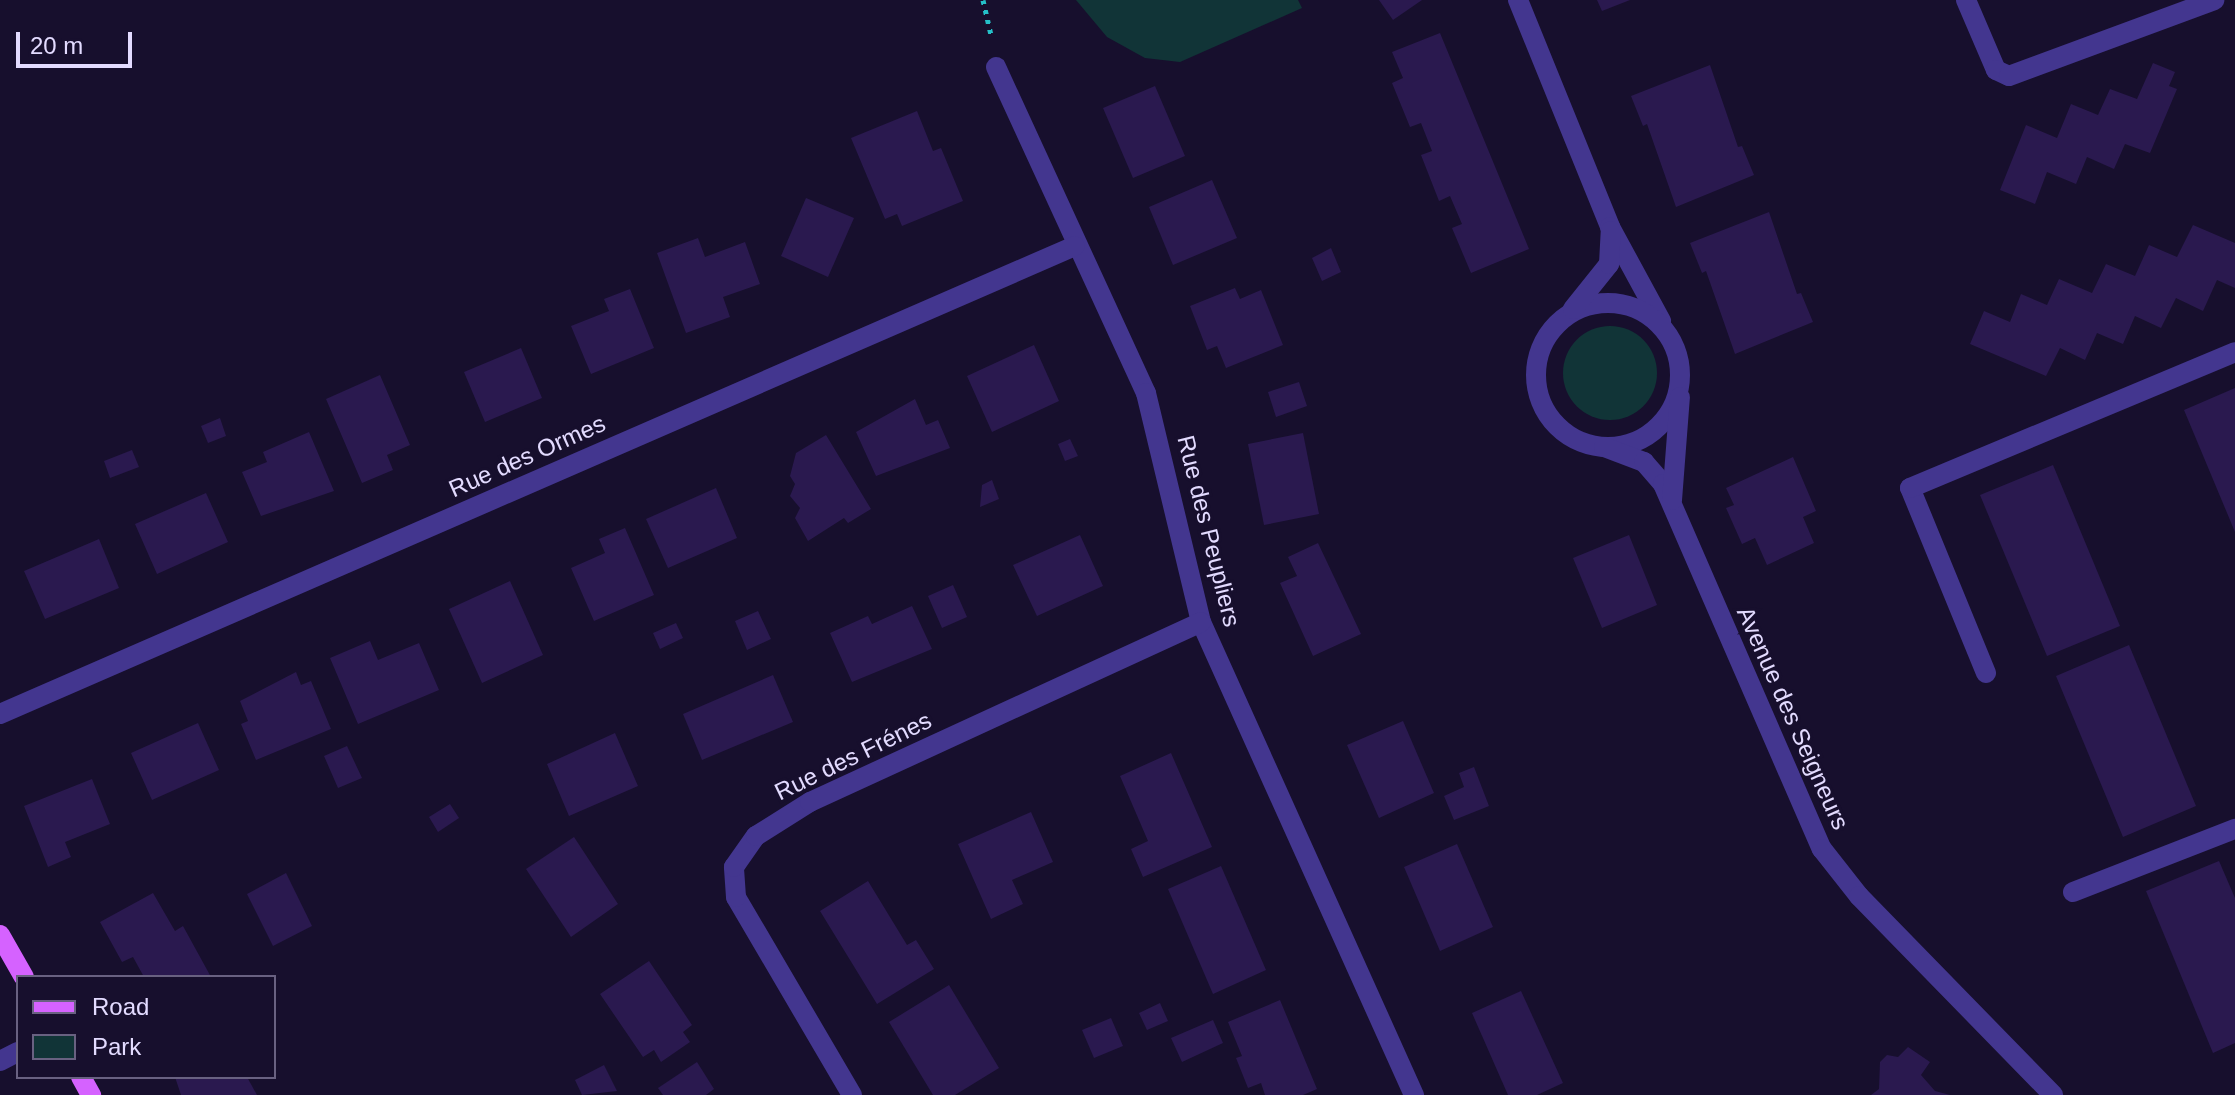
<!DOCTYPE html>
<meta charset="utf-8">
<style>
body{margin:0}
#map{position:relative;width:2235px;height:1095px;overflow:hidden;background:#170f2d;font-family:Helvetica,sans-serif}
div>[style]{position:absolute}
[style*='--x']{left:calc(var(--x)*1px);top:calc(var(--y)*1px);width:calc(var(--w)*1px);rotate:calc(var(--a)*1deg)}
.green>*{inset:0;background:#113437}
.round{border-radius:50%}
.building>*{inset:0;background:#2a194f}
.path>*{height:5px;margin-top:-2.5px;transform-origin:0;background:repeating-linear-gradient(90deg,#25c0c8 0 4px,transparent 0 10px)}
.lane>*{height:20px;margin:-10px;padding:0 10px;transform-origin:10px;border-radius:10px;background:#43368f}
.street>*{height:20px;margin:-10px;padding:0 10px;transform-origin:10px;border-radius:10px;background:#43368f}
.street>.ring{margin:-10px;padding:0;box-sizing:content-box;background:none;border:20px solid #43368f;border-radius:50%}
.primary>*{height:20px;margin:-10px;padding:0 10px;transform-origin:10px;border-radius:10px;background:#d562ff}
span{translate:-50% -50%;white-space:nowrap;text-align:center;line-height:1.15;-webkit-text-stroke:6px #170f2d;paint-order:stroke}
.street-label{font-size:24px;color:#e3dbff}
.legend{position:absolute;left:16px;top:975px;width:260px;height:104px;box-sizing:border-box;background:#170f2d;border:2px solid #696181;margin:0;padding:10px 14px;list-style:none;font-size:24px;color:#e3dbff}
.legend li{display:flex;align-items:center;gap:16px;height:40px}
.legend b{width:40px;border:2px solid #696181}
.scale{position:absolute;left:16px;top:32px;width:116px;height:36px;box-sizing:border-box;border:4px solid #e3dbff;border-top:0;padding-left:10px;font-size:24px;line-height:28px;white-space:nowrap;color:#e3dbff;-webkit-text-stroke:6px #170f2d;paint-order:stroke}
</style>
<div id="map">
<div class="green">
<div style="clip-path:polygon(1076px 0,1298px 0,1302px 8px,1180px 62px,1145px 58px,1107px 37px)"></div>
<div class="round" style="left:1563px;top:326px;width:94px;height:94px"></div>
</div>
<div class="building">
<div style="clip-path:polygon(1379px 0,1422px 0,1393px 20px)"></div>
<div style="clip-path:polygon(1597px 0,1630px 0,1602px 11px)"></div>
<div style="clip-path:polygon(1440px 33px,1529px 249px,1471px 273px,1452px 228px,1462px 224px,1450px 196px,1439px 201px,1421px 155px,1432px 151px,1421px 123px,1410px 127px,1392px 83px,1403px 78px,1392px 52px)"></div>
<div style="clip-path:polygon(2153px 63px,2175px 72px,2169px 86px,2177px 89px,2150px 153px,2125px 144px,2114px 169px,2087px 157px,2076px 184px,2047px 172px,2035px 204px,2000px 190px,2026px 125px,2057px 138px,2071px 104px,2098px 115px,2110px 89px,2137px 99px)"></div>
<div style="clip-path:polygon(1710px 65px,1738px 147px,1742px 146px,1754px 175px,1676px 207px,1647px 124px,1643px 126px,1631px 96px)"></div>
<div style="clip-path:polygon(1155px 86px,1185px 156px,1133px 178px,1103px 108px)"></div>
<div style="clip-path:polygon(917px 111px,933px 151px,941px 148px,963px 201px,902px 226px,897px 214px,885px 219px,851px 138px)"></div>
<div style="clip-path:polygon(1212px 180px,1237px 238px,1173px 265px,1149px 207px)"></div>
<div style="clip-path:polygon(806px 198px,854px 218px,828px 277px,781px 256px)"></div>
<div style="clip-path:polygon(1769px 212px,1797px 294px,1801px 293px,1813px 322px,1735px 354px,1706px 271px,1702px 273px,1690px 243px)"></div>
<div style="clip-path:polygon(2193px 225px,2235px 243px,2235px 288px,2217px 280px,2203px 311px,2176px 298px,2161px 328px,2135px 316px,2123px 344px,2097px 333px,2085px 360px,2060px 348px,2046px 376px,1970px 344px,1984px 311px,2010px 322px,2021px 294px,2047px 305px,2059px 279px,2092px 293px,2106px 264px,2135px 276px,2149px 245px,2177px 257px)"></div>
<div style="clip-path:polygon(698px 238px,705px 257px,745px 242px,760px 284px,723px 297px,730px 317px,686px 333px,657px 253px)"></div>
<div style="clip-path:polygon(1331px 248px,1341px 272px,1322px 281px,1312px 258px)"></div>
<div style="clip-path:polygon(1235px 288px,1240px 299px,1261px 290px,1283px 345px,1226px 368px,1217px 346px,1207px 350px,1190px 306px)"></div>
<div style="clip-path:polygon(630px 289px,654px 348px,591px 374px,571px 326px,609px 311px,604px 299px)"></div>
<div style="clip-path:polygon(1034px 345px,1059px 401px,992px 432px,967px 376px)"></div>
<div style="clip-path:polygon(521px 348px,542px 398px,485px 422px,464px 372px)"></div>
<div style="clip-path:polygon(380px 375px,410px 445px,387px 455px,393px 470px,362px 483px,326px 399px)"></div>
<div style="clip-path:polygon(1299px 382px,1307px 406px,1276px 417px,1268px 392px)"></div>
<div style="clip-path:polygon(2235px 388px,2235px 532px,2184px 410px)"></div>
<div style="clip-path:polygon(915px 399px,926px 425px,938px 420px,950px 448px,876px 476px,856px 432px)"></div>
<div style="clip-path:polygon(220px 418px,226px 436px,208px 443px,201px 426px)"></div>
<div style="clip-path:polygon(309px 432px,334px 491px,261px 516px,242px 472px,267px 462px,263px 452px)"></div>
<div style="clip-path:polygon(1303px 433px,1319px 514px,1264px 525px,1248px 444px)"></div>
<div style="clip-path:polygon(826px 435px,871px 509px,848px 523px,844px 518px,808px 541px,795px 518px,800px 508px,790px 496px,795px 484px,790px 476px,796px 453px)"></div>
<div style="clip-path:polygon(1070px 439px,1078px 456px,1065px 461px,1058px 444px)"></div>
<div style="clip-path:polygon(132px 450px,139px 467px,110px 478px,104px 461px)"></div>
<div style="clip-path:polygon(1793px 457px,1816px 511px,1803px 517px,1814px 543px,1767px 565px,1755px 538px,1742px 544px,1726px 508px,1734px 505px,1726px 488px)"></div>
<div style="clip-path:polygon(2053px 465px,2120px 626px,2047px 656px,1980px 495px)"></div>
<div style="clip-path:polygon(992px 480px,999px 499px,980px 507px,982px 485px)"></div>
<div style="clip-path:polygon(716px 488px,737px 538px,668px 568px,646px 519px)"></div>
<div style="clip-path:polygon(206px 493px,228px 542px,157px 574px,135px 524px)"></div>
<div style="clip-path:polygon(625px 528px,654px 595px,594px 621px,571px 568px,605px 553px,599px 539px)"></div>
<div style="clip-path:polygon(1080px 535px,1103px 586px,1037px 616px,1013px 565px)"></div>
<div style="clip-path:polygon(1629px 535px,1657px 605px,1602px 628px,1573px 558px)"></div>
<div style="clip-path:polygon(99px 539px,119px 588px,45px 619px,24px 571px)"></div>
<div style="clip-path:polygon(1318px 543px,1361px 634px,1313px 656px,1280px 583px,1297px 576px,1288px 557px)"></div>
<div style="clip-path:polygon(510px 581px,543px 655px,482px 683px,449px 609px)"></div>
<div style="clip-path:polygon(953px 585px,967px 617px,942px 628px,928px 596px)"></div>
<div style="clip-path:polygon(912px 606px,932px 649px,852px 682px,830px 633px,868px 616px,872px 624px)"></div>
<div style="clip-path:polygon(758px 611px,771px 639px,747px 650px,735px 621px)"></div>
<div style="clip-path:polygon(676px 623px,683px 638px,660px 649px,653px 633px)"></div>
<div style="clip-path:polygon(370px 641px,378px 660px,419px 643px,439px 690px,358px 724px,330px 658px)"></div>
<div style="clip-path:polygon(2129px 645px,2196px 806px,2123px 837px,2056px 676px)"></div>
<div style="clip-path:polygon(296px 672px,301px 685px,311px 681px,331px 729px,256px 760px,241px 724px,248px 721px,240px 701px)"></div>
<div style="clip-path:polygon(773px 675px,793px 722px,702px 760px,683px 714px)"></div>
<div style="clip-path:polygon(1403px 721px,1434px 793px,1379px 818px,1347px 745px)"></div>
<div style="clip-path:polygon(198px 723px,219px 770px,152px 800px,131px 753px)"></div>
<div style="clip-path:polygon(615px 733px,638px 786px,569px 816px,547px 764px)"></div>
<div style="clip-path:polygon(347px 746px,362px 778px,338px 788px,324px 756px)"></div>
<div style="clip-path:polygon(1171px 753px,1212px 847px,1143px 877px,1131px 849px,1148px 841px,1120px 776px)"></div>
<div style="clip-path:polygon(1474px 767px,1489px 806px,1454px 820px,1444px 796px,1464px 787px,1459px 773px)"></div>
<div style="clip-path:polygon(92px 779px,110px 824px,65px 842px,71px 857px,48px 867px,24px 806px)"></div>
<div style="clip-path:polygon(450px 804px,459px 818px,438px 832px,429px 817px)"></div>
<div style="clip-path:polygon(1031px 812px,1053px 862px,1012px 880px,1023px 904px,991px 919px,958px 844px)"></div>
<div style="clip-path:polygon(574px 837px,618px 904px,571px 937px,526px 869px)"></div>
<div style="clip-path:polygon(1457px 844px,1493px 927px,1440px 951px,1404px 867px)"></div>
<div style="clip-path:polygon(2219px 861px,2235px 898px,2235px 1043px,2213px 1053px,2146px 891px)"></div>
<div style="clip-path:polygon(1221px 866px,1266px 970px,1213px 994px,1168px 889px)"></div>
<div style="clip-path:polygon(286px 873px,312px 926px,273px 946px,247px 894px)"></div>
<div style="clip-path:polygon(868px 881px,907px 945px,916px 940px,934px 969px,877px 1004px,820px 911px)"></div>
<div style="clip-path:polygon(153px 893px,175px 931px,183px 926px,211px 977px,144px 977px,133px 957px,122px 962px,100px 922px)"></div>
<div style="clip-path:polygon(649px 961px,692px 1025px,683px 1032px,690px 1042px,661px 1062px,654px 1050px,643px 1057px,600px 994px)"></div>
<div style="clip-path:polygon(949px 985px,999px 1068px,955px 1095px,933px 1095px,889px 1022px)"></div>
<div style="clip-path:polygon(1521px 991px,1563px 1083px,1537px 1095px,1508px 1095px,1472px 1013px)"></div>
<div style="clip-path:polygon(1280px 1000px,1317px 1089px,1303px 1095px,1265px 1095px,1261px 1083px,1248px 1088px,1236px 1058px,1242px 1056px,1228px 1022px)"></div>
<div style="clip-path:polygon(1160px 1003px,1168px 1021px,1147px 1030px,1139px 1013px)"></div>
<div style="clip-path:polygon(1111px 1018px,1123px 1046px,1094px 1058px,1082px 1030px)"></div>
<div style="clip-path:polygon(1213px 1020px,1223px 1043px,1182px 1062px,1171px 1038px)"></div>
<div style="clip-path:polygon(1908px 1047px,1930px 1062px,1921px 1075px,1935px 1091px,1950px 1095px,1871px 1095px,1879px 1089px,1880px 1062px,1887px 1055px,1898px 1057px)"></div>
<div style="clip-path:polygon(697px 1062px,714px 1089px,706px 1095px,663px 1095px,658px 1088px)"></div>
<div style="clip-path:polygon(604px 1065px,617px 1091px,582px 1095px,575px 1080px)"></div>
<div style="clip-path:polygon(175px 1077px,247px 1077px,257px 1095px,181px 1095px)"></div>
</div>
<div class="path">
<div style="--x:983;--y:0;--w:39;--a:77"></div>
</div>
<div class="lane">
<div style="--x:1966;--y:0;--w:76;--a:66.8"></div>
<div style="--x:1996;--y:70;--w:14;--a:25"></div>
<div style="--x:2009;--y:76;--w:219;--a:-20.3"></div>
<div style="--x:1986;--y:673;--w:200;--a:-112.3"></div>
<div style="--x:1910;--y:488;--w:352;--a:-22.7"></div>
<div style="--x:2073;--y:892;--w:174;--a:-21.3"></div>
<div style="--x:0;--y:1061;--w:20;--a:-27"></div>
</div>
<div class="street">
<div style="--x:1518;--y:0;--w:245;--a:67.9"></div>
<div style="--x:1610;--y:227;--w:107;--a:61.5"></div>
<div style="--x:996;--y:67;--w:359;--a:65.3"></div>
<div style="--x:1146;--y:393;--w:236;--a:76.5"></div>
<div style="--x:1201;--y:622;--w:519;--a:65.76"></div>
<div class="ring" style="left:1536px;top:303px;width:124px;height:124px"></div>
<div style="--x:1573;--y:309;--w:58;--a:-51.3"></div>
<div style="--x:1609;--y:264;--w:33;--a:-87"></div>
<div style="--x:1604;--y:447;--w:43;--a:20.6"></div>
<div style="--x:1644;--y:462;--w:29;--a:49"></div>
<div style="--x:1663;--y:484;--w:398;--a:66.5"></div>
<div style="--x:1822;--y:849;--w:60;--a:51.8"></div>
<div style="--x:1859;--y:896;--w:278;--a:45.7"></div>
<div style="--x:1672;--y:500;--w:103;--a:-85.6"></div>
<div style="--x:0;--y:714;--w:1172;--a:-23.53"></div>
<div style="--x:852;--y:1095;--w:229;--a:-120.4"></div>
<div style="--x:736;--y:897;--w:30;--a:-94"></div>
<div style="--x:734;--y:867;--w:38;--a:-55"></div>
<div style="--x:756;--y:836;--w:64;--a:-32.2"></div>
<div style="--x:810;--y:802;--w:430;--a:-24.7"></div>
</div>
<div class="primary">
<div style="--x:0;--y:935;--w:48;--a:60.3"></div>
<div style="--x:81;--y:1077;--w:21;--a:61"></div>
</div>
<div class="street-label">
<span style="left:527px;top:456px;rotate:-24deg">Rue des Ormes</span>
<span style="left:1209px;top:531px;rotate:76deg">Rue des Peupliers</span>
<span style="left:1793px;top:718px;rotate:66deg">Avenue des Seigneurs</span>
<span style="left:853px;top:756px;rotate:-26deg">Rue des Frénes</span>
</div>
<ul class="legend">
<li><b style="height:10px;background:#d562ff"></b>Road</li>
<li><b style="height:22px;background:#113437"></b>Park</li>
</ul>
<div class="scale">20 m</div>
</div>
